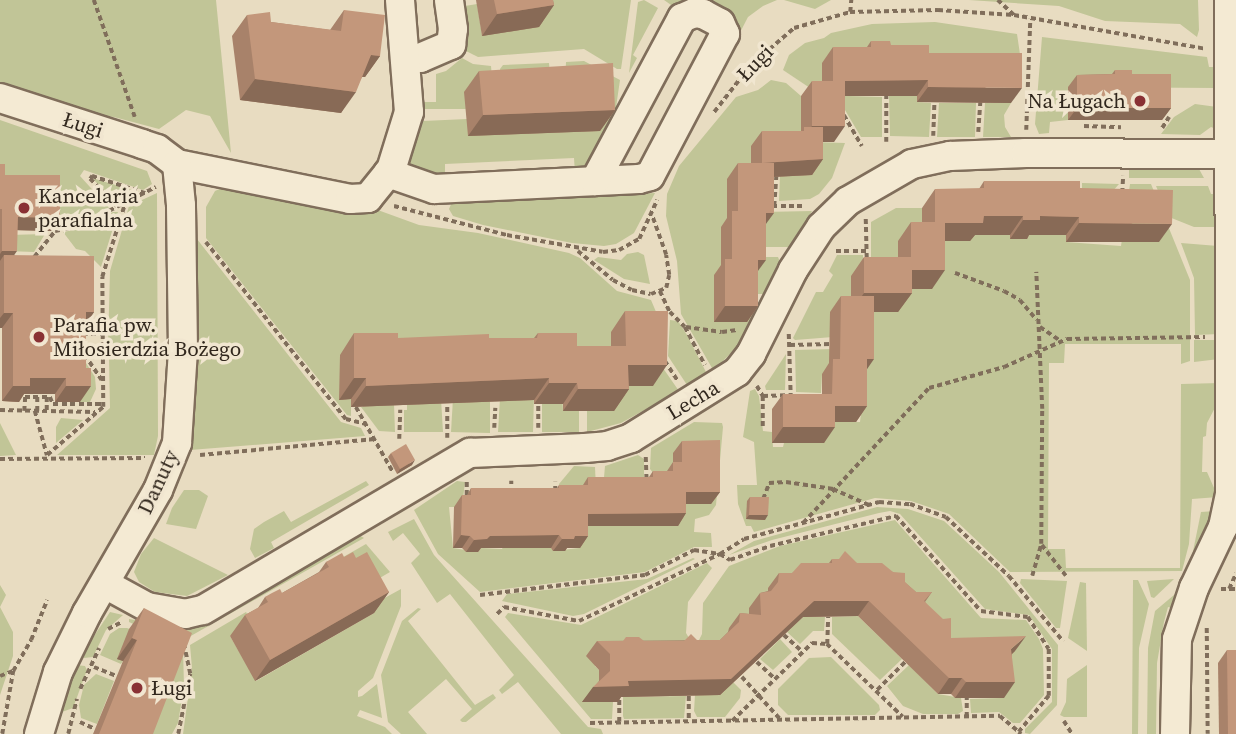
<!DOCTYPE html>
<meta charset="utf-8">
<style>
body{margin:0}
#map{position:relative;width:1236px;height:734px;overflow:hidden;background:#e8dcc1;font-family:"Source Serif 4",serif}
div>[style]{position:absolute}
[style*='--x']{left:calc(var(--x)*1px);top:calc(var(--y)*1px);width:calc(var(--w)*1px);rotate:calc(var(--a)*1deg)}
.green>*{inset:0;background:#c1c597}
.path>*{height:3.5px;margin-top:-1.75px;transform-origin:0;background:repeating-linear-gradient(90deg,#806e5b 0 5px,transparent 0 8.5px)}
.roads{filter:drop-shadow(2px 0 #806e5b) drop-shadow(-2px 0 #806e5b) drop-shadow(0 2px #806e5b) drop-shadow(0 -2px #806e5b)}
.minor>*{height:28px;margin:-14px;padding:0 14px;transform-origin:14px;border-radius:14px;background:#f4ead3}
.wall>*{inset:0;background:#a8826a}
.shaded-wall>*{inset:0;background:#886a56}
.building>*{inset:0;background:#c3977b}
.dots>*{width:19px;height:19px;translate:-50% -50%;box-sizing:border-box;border:4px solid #f1e6d0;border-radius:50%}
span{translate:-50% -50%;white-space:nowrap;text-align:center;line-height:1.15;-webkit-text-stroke:7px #f1e6d0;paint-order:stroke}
.street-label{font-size:21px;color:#31271d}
.poi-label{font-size:21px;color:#31271d}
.right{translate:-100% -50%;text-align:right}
.left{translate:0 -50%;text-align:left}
</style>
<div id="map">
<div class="green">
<div style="clip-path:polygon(0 0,216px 0,231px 153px,210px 116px,186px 110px,159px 129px,114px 117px,64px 111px,0 84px)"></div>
<div style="clip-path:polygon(535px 0,631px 0,621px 69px,617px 69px,584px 49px,478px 57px,466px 51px,469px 32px,465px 6px,477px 4px,482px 35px)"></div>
<div style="clip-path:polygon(644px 0,658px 8px,633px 55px,637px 58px,629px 73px,638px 2px)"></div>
<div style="clip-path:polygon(664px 0,777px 0,763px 6px,748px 17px,732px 48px)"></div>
<div style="clip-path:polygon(784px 0,831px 0,815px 9px)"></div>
<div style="clip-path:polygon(969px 0,1198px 0,1199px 30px,1197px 37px,1180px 24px,1105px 21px,1059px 6px)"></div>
<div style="clip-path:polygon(935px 22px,1017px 34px,1021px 61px,822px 96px,783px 70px,789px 55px,805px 43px,824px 38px,831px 33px,872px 24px)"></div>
<div style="clip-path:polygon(1042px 37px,1207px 57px,1209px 67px,1216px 67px,1216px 88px,1069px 87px,1068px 120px,1050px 122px,1049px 133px,1039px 134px,1035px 124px)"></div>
<div style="clip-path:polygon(462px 58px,473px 64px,491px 66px,493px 90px,465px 92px,466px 109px,421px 109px,421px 102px,436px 102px,436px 74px,446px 71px)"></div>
<div style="clip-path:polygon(584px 61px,620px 80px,614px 121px,590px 169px,575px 174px,574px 158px,445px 164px,445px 180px,406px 165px,423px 121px,467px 119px,565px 86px,566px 62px)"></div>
<div style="clip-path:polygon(549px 63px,551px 87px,502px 90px,500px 69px,503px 65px)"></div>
<div style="clip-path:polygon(771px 80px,786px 83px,801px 96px,801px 142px,751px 179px,727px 179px,727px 227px,721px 227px,721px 275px,748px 302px,760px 303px,739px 345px,716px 368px,712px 368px,681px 314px,677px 261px,666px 216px,667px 194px,679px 166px,736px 97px,758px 90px)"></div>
<div style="clip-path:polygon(843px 92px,849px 96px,882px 97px,882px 137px,861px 137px,842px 105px)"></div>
<div style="clip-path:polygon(889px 96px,917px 96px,917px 102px,931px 103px,929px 137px,890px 136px)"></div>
<div style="clip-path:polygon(939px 103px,976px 103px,975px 137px,937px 137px)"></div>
<div style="clip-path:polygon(985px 103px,1011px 103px,1004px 115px,1005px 127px,1011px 137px,983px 137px)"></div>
<div style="clip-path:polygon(1195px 104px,1217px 107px,1216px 129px,1211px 127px,1200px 135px,1161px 134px,1174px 117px)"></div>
<div style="clip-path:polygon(0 120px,147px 171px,152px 184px,143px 190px,84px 170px,80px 176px,109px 208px,79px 224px,58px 227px,51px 224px,0 188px)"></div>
<div style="clip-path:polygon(812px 142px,845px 143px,832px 178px,819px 194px,810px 199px,779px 201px,780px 175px)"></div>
<div style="clip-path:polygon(1129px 168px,1199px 169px,1204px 178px,1129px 178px)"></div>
<div style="clip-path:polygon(92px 178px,139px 192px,117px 204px)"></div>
<div style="clip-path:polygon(1082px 183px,1119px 184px,1112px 192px,1082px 195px)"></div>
<div style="clip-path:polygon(1130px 184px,1151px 184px,1190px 280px,1190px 361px,1181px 364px,1181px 344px,1065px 344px,1064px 363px,1049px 363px,1048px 549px,1065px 549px,1066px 568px,1180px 568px,1181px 384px,1220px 383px,1219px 400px,1207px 423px,1206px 436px,1203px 437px,1202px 472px,1207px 472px,1218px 497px,1192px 499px,1189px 544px,1182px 571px,1010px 572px,949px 514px,911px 501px,875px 498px,754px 532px,751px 526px,746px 526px,738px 504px,737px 485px,757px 485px,754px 442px,743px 437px,750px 391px,755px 389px,759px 396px,763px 431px,772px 432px,773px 447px,783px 447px,784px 443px,823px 443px,824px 422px,860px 422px,861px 413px,856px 412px,856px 375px,863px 312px,935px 241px,970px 235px,1010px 235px,1010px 239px,1026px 239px,1027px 235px,1066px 235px,1066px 242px,1121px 246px)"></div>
<div style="clip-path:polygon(1156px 186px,1208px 186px,1211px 194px,1218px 194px,1218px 223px,1215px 227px,1194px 227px,1169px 217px)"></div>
<div style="clip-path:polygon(224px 187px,375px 209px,419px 225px,478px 233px,569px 253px,580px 258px,617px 291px,651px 300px,662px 326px,611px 332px,611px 367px,351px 399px,351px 416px,347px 415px,206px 238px,206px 207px,215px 191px)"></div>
<div style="clip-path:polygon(157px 193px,158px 436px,154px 455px,57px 455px,110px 408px,109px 358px,126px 358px,125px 346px,108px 346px,110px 271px,129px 206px)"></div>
<div style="clip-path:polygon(655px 193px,634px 233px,616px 244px,604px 246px,572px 243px,483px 225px,453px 216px,449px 209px,452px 202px)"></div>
<div style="clip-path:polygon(896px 208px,922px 208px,922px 241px,898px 262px,871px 261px,871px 222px)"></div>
<div style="clip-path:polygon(812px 211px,789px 247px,755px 247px,763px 212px)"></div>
<div style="clip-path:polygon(113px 212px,118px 212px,101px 267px,85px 251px,76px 249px,63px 232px,79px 229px)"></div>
<div style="clip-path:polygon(45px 234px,34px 252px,7px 251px,9px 235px)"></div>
<div style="clip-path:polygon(193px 234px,341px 422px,361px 428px,365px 436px,190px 450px)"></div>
<div style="clip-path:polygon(1181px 243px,1218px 246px,1219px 334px,1195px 335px,1194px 278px)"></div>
<div style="clip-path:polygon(638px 252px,644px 255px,650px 284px,624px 279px,594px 260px,598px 257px,621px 260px,627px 254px)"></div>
<div style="clip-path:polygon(837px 255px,863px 255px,863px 276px,851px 312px,833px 337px,795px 340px,793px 338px,816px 292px,823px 292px,833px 275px,829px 271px)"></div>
<div style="clip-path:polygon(755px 257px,778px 257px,780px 262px,764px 294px,747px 294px)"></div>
<div style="clip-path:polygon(670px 320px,678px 321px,687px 335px,707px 374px,687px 385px,668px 356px)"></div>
<div style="clip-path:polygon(1194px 340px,1219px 340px,1219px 359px,1194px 362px)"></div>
<div style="clip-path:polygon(75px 346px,95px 377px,96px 389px,90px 402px,80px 402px)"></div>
<div style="clip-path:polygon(834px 349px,829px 374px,822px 375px,821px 393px,796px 392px,795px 350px)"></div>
<div style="clip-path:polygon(786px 354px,785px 390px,766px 390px,765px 386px)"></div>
<div style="clip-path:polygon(658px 361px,679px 391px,621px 423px,587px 432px,587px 411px,614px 410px,614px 386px)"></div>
<div style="clip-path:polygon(534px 396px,533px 432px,498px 432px,500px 399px)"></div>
<div style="clip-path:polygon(562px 396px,563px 410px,579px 411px,579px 432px,542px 432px,542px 404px)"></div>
<div style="clip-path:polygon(453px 398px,490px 401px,490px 433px,451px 432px)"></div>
<div style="clip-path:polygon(441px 399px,443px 432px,404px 432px,404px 410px,407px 410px,407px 403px)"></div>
<div style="clip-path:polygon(363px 400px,394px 404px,395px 432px,379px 431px,361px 407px,363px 407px)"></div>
<div style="clip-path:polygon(61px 418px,83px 420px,56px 443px,56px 427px)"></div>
<div style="clip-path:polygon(694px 422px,722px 423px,723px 427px,716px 505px,709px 515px,695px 519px,694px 532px,711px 533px,712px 547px,694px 547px,645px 572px,480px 592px,438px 554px,414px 510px,457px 481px,465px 482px,462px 507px,449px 507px,453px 548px,478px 552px,481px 548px,502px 549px,505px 543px,513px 548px,522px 544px,531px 548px,551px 548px,554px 551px,579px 548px,579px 526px,674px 474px,654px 474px,650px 469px,651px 448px)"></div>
<div style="clip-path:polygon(0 423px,16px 455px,0 456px)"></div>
<div style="clip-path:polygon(638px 455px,644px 459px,644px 489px,603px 489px,605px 466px)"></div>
<div style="clip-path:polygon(574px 466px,595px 467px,596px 489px,560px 505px,559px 484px)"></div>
<div style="clip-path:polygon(366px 481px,369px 485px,271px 542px,274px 548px,255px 558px,250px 549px,254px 529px,264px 522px,284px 511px,291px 522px)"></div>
<div style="clip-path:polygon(184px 490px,199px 490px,208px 496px,196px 529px,166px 524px,172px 508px)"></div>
<div style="clip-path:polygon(877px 507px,908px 509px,944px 521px,999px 572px,1058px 645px,1057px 705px,1030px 734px,1025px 733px,1025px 729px,1052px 702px,1052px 649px,1029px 615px,985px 609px,900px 514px,890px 511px,879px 513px,772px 540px,729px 555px,754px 541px)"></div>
<div style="clip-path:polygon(1215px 511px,1189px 571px,1201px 512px)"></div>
<div style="clip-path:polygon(414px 519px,434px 555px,588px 727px,601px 729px,603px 734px,561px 734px,518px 682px,502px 694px,499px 690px,514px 675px,450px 594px,437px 603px,411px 563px,420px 554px,403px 533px,393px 541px,388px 532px)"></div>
<div style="clip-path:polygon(895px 520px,981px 618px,1026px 620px,1039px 639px,1043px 649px,1044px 695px,1020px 723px,1013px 723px,999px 712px,971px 713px,970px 699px,1000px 698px,1004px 694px,915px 613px,749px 616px,722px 642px,595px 666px,599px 670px,599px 702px,613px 702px,612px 719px,591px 719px,505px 617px,508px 613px,581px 625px,707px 563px,712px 568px,688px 602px,686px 633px,692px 643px,697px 644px,702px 634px,703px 603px,729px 566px,780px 546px)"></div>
<div style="clip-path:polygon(357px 534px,364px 538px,189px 637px,144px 629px,129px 622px,129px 619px,153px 623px)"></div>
<div style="clip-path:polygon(154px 538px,228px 575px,187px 596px,155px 592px,139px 582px,134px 572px,141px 554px)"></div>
<div style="clip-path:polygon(366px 544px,390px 572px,361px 589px,324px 568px)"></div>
<div style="clip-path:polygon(693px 558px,695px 559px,584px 614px,573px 616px,502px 601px,507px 594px,647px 579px)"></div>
<div style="clip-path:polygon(1021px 579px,1067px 581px,1060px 628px,1056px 628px,1020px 583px)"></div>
<div style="clip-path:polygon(1174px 579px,1154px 598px,1151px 597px,1147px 581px)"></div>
<div style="clip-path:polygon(1133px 580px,1138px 580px,1149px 604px,1139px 648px,1138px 734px,1132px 734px)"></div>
<div style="clip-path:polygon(1080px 582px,1086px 583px,1087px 651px,1068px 638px)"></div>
<div style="clip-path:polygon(1187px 584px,1178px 610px,1168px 607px,1164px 622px,1157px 663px,1156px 734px,1147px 734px,1148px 648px,1155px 611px)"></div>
<div style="clip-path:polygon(0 585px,6px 595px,0 607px,13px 632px,13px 656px,0 695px)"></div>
<div style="clip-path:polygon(401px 589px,401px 606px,373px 678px,358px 691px,358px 697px,362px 696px,377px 684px,382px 718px,360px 710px,357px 716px,385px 727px,392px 734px,183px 734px,192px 668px,190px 645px,246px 612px,253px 623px,230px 636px,256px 681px,374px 613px,370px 606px)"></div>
<div style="clip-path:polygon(418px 608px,421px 609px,408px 621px,475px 705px,493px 694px,496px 698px,466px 722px,462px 722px,460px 720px,472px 709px,446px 679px,408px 712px,427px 734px,401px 734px,388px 722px,381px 675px,402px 621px)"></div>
<div style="clip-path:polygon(110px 612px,123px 615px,106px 630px,93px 657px,84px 658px,82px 654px)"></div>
<div style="clip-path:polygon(858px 616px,902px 659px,880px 680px,832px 634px,832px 617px)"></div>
<div style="clip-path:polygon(803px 617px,825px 617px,824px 631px,813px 631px,800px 644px,787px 632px)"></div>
<div style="clip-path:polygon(119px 628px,127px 628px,183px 649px,184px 686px,178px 723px,172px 734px,147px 734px,123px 661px,121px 664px,100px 655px,110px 634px)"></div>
<div style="clip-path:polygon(780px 639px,792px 652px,773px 670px,760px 659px)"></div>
<div style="clip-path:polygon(831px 657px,879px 705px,880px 710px,875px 715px,788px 715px,778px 705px,778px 689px,809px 658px)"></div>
<div style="clip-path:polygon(76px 665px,85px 666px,87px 670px,73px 708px,62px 712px,59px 710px)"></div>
<div style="clip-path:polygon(909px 665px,938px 694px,961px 698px,963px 711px,958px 714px,923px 714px,903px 706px,887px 686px)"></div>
<div style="clip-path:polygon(1087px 665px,1087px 717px,1064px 717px,1060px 715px,1066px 702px,1067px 679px)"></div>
<div style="clip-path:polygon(96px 674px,114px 681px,97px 724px,81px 718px,79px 705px,84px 685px)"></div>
<div style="clip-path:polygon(733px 682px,741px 690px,740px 698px,725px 717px,697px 717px,694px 711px,695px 695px)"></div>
<div style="clip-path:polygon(686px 696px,684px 718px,624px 719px,623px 716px,623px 697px)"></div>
</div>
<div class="path">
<div style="--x:94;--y:0;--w:124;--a:70.7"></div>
<div style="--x:998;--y:0;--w:22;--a:43"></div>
<div style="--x:850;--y:12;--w:12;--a:-85"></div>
<div style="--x:714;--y:112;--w:58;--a:-52"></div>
<div style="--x:750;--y:66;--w:58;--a:-40.8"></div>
<div style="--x:794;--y:28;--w:58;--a:-15.9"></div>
<div style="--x:850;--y:12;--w:88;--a:-1.3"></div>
<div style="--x:938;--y:10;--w:76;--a:3.8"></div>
<div style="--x:1014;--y:15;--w:195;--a:10"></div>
<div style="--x:844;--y:115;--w:36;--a:60"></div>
<div style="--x:1084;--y:126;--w:37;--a:2"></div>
<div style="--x:1162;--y:128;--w:13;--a:-58"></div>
<div style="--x:1026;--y:130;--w:111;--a:-87.9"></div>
<div style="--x:978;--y:132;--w:31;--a:-86"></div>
<div style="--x:933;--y:136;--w:36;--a:-88"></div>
<div style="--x:886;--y:142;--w:49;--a:-90"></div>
<div style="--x:1122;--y:193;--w:17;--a:-87"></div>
<div style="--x:394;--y:206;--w:117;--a:14.4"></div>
<div style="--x:507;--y:235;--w:97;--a:10"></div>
<div style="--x:603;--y:252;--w:16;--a:-7"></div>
<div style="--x:619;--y:250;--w:23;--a:-29"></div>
<div style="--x:639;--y:239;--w:43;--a:-65.2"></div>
<div style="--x:772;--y:206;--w:34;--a:0"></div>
<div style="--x:774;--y:206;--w:31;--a:-86"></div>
<div style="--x:117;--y:207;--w:39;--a:-134"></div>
<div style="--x:90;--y:179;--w:4;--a:-56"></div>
<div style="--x:92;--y:176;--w:56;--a:17.8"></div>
<div style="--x:866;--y:219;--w:41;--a:88.6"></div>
<div style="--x:206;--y:242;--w:226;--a:51.7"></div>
<div style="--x:346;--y:419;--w:21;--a:14"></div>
<div style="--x:578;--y:251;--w:45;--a:39.6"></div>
<div style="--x:613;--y:280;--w:21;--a:28"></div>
<div style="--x:632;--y:290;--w:19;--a:12"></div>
<div style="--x:651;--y:294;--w:16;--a:-22"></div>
<div style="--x:666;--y:288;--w:13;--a:-77"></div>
<div style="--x:669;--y:275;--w:20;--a:-99"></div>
<div style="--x:666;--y:255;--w:41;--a:-109.7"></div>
<div style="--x:836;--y:251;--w:31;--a:0"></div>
<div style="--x:34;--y:257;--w:33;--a:-51"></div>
<div style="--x:55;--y:231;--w:25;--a:-12"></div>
<div style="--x:79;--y:226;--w:86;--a:-26.9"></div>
<div style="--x:955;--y:273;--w:52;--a:20.2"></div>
<div style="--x:1004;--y:291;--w:18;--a:29"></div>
<div style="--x:1020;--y:300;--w:26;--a:50"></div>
<div style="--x:660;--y:291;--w:23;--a:65"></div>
<div style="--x:670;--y:312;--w:21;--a:45"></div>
<div style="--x:685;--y:327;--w:43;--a:62.2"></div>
<div style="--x:686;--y:327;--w:36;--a:8"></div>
<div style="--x:722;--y:332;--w:15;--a:-8"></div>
<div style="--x:1040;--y:327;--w:23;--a:34"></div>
<div style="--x:83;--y:334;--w:19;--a:0"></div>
<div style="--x:789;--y:334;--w:63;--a:88.2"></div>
<div style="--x:790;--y:345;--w:41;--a:-1.4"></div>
<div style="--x:85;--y:355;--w:30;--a:56"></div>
<div style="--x:665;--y:361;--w:24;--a:57"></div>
<div style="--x:757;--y:386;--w:12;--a:59"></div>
<div style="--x:763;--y:396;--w:31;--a:90"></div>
<div style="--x:763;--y:396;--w:23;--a:-2"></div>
<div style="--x:47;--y:397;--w:15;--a:90"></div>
<div style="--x:356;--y:407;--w:75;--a:60.4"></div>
<div style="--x:0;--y:410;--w:95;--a:1.2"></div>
<div style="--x:24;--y:411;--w:14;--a:-86"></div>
<div style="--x:25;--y:397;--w:25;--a:0"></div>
<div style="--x:50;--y:397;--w:8;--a:67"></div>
<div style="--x:53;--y:404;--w:50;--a:0"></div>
<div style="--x:35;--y:411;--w:46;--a:74.7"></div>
<div style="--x:47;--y:455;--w:74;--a:-40.6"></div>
<div style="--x:103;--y:407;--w:130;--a:-90.4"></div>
<div style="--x:102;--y:277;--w:77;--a:-72.7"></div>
<div style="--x:37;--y:411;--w:17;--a:-90"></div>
<div style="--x:494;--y:428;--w:20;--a:-87"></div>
<div style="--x:538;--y:428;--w:24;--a:-90"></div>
<div style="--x:447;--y:438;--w:31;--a:-90"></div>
<div style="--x:399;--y:439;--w:29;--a:-88"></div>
<div style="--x:200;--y:455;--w:176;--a:-5.2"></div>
<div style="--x:646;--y:457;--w:24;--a:88"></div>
<div style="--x:0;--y:459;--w:145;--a:-0.4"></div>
<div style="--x:467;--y:482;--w:16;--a:90"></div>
<div style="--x:555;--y:491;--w:9;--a:-90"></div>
<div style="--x:511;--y:493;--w:12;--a:-90"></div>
<div style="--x:763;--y:499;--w:17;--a:-69"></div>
<div style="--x:769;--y:483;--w:17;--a:-3"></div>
<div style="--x:786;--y:482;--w:48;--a:8.5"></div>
<div style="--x:833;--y:489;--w:39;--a:24"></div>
<div style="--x:803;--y:523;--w:185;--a:-47"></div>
<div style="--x:929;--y:388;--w:78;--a:-15.6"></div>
<div style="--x:1004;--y:367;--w:69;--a:-24"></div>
<div style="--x:1067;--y:339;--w:138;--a:-0.8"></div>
<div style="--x:1042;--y:545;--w:39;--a:52"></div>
<div style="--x:1032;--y:576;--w:33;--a:-74"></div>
<div style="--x:1041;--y:544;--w:135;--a:-89.6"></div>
<div style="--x:1042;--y:409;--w:137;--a:-92.5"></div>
<div style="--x:1221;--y:589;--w:15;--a:0"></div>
<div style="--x:1229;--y:589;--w:17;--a:-66"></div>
<div style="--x:480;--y:595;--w:166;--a:-6.9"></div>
<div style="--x:645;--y:575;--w:55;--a:-27"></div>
<div style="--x:694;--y:550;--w:26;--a:9"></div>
<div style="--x:720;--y:554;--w:12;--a:31"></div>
<div style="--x:730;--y:560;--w:42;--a:-19.3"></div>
<div style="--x:770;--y:546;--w:130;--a:-13.4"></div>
<div style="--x:896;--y:516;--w:127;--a:48.2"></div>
<div style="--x:981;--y:611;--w:47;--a:7.3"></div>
<div style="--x:1028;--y:617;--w:38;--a:57"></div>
<div style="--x:1049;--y:649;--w:47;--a:90"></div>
<div style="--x:1049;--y:696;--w:47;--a:129.8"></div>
<div style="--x:1019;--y:732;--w:3;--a:45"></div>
<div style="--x:497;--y:614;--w:10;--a:-45"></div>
<div style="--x:504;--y:607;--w:76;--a:10.6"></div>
<div style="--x:579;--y:621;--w:156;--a:-25.4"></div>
<div style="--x:720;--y:554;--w:28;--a:-32"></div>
<div style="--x:744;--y:539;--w:140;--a:-15.3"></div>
<div style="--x:879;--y:502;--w:31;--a:4"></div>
<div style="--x:910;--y:504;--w:38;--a:20"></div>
<div style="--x:946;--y:517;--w:86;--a:43.1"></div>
<div style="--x:1009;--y:576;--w:85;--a:50.3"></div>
<div style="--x:1207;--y:628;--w:106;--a:89.5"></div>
<div style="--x:108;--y:629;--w:16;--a:-27"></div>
<div style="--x:784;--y:635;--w:25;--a:42"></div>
<div style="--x:827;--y:644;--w:27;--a:-88"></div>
<div style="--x:757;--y:662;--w:25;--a:43"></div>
<div style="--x:94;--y:667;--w:24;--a:22"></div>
<div style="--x:0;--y:676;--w:14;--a:-21"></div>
<div style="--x:13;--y:671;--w:36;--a:-60"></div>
<div style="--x:31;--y:640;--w:43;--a:-68.2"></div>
<div style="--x:742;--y:677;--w:58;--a:47.8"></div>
<div style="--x:80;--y:689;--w:45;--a:-65.1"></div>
<div style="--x:877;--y:690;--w:40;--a:-45"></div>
<div style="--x:967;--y:695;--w:22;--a:90"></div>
<div style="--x:689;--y:696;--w:25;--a:90"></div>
<div style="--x:732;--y:721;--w:112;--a:-44.3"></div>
<div style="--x:812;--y:643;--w:15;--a:4"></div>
<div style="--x:827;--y:644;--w:105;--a:43.8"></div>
<div style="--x:1064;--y:721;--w:15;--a:58"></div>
<div style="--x:80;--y:722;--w:17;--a:25"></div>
<div style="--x:619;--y:722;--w:25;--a:-90"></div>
<div style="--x:590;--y:723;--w:410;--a:-1"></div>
<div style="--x:1000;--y:716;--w:25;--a:40"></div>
<div style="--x:2;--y:734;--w:64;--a:-80.1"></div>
<div style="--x:68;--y:734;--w:36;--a:-76"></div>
<div style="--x:178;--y:734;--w:61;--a:-78.7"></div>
<div style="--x:190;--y:674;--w:30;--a:-102"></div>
</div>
<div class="roads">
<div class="minor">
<div style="--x:405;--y:59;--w:15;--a:-4"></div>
<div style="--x:420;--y:58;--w:34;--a:-23"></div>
<div style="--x:451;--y:45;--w:16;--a:-83"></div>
<div style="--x:453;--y:29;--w:29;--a:-98"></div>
<div style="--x:0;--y:98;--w:149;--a:17.9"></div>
<div style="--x:142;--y:144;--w:16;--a:18"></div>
<div style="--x:157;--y:149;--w:25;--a:37"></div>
<div style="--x:177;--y:164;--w:177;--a:11.4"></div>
<div style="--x:350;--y:199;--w:18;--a:-3"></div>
<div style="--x:368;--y:198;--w:36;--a:-51"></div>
<div style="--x:391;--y:170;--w:61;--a:-72.8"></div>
<div style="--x:409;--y:112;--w:112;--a:-94.6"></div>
<div style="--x:388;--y:173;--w:49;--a:19.2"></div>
<div style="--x:434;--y:189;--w:205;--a:-2.8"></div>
<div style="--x:639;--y:179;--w:11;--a:-15"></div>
<div style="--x:650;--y:176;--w:161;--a:-62.2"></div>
<div style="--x:725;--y:34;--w:12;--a:-114"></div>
<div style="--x:720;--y:23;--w:19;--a:-152"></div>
<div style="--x:703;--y:14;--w:9;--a:-174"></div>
<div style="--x:694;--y:13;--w:13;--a:157"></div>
<div style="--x:682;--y:18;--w:185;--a:118.1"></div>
<div style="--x:105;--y:584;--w:48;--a:28.7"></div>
<div style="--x:147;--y:607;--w:39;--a:10"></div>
<div style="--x:185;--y:614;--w:18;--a:-13"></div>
<div style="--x:203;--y:610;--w:310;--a:-30.5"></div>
<div style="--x:470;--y:453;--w:115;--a:-2.5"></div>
<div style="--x:585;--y:448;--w:22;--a:-5"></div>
<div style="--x:607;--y:446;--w:25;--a:-18"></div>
<div style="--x:631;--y:438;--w:125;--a:-31.9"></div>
<div style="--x:737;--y:372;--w:23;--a:-52"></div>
<div style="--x:751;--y:354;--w:94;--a:-63.4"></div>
<div style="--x:793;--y:270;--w:51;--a:-56.9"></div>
<div style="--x:821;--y:227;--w:37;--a:-44"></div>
<div style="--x:848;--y:201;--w:74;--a:-30"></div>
<div style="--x:912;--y:164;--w:39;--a:-12"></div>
<div style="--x:950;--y:156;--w:76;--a:-2.3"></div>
<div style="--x:1026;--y:153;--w:210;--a:0.3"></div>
<div style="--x:39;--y:734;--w:65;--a:-73"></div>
<div style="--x:58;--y:672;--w:66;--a:-63.8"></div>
<div style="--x:87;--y:613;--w:142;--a:-60"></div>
<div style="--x:158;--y:490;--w:51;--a:-68"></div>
<div style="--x:177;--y:443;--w:93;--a:-86.3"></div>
<div style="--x:183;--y:350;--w:145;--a:-90.8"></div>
<div style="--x:181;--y:205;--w:41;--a:-95.6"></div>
<div style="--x:1175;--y:734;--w:95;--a:-88.8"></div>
<div style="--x:1177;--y:639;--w:54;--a:-71.6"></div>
<div style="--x:1194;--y:588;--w:68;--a:-64.6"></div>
<div style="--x:1223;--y:527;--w:33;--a:-78"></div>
<div style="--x:1230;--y:495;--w:495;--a:-90.1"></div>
</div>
</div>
<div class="wall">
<div style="clip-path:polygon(476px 0,553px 0,554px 5px,539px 27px,482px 36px)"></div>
<div style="clip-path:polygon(344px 10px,380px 56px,365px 77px,362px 77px,341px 113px,240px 100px,232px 36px,247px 15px,271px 22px,330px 30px)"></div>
<div style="clip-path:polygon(871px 41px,929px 53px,1011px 103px,917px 102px,917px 96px,845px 96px,834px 142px,823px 142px,823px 159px,812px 175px,774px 177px,758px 270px,758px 306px,747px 322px,714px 322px,714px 275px,721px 265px,721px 227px,727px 218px,727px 179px,738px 163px,751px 163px,751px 146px,762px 131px,801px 131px,801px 96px,812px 81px,822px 81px,822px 63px,833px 47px,867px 47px)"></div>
<div style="clip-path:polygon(1115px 70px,1132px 74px,1171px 108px,1162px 120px,1068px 120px,1068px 87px,1077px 75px,1112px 74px)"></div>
<div style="clip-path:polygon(479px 71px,615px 110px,600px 131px,468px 136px,464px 92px)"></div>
<div style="clip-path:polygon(0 164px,5px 175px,51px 231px,17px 230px,14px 255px,94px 312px,86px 324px,80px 402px,55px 402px,55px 394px,24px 394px,19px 402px,2px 401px,2px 328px,0 328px)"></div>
<div style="clip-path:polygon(984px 181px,1080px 188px,1159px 242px,1066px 242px,1066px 235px,1029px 235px,1027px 239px,1010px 239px,1010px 235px,975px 235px,970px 241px,945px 241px,932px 289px,912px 289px,912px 293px,898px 312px,874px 312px,867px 369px,867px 406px,856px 422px,835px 422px,824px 443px,772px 443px,772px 409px,783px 394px,822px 394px,822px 374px,829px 363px,830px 312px,841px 296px,851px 296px,851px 276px,864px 257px,898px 257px,898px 241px,911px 222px,922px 222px,922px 208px,935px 189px,979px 189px)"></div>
<div style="clip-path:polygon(625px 311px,653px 386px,629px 386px,629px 389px,614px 411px,563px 411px,563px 404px,534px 404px,534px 400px,351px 407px,351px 399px,339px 400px,340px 355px,354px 333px,398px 338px,534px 338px,538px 333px,577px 346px,611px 346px,611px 332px)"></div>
<div style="clip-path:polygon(682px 441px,720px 492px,711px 504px,686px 504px,686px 513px,678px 526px,588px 526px,588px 536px,580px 548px,567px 548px,565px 551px,553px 551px,551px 548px,481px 548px,478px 552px,466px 552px,462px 548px,453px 548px,454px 507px,462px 495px,467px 495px,471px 488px,557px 488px,559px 485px,583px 485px,588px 477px,649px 477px,653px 471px,667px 471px,673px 462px,673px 453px)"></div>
<div style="clip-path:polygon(391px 453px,412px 465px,397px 474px,388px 457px)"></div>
<div style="clip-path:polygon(750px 497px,765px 520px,746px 519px,747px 501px)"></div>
<div style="clip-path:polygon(344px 557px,356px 558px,389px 592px,374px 613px,255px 681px,230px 636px,245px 615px,258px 608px,265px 597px,282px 593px,319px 572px,326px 562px)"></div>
<div style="clip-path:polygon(832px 559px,857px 563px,893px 572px,916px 592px,932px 592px,925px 602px,951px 638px,1015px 651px,1012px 654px,1004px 698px,955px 698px,951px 694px,938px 694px,858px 616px,803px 617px,720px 695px,621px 697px,618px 702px,582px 702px,599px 681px,599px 670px,586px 656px,597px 641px,720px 640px,728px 632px,729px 628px,740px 613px,749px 614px,749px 608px,760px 593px,768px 591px,768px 588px,779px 573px,792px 573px,829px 563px)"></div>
<div style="clip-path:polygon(144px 608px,153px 734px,93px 734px,123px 661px,117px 659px,129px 629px)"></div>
<div style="clip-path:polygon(1227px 650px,1236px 734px,1219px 734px,1218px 663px)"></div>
</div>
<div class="shaded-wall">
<div style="clip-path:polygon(554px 5px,539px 27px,482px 36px,497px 14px)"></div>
<div style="clip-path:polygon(371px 55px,380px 56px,365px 77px,356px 76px)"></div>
<div style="clip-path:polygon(255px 79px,356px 92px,341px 113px,240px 100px)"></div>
<div style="clip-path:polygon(928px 80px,917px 96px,834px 96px,845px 81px)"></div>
<div style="clip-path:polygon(928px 87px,1022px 88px,1011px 103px,917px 102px)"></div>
<div style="clip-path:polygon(1077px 108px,1171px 108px,1162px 120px,1068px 120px)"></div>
<div style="clip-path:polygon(615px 110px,600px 131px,468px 136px,483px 115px)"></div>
<div style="clip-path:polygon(812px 126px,845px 126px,834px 142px,801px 142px)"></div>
<div style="clip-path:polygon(823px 159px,812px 175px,751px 178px,762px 163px)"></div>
<div style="clip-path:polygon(766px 213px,774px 213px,763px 228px)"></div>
<div style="clip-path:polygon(984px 216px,1023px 216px,1010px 235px,975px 235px,970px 241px,932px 241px,945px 223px)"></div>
<div style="clip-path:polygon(1040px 216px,1079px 217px,1066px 235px,1029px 235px,1027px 239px,1010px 239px,1023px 220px)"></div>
<div style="clip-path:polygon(18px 217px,60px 218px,51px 231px,9px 230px)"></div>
<div style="clip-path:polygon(1079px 223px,1172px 224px,1159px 242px,1066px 242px)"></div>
<div style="clip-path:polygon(2px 251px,17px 251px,8px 264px,4px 255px,0 261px,0 254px)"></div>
<div style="clip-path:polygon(758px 260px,766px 260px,755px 275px)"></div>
<div style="clip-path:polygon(912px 270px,945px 270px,932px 289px,898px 289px)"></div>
<div style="clip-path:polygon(864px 293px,912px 293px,898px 312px,851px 312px)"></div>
<div style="clip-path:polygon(725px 306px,758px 306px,747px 322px,714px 322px)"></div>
<div style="clip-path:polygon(86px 312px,94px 312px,83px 328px)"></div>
<div style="clip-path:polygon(4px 313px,13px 313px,2px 328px,0 328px,0 318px)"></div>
<div style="clip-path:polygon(867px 359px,874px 359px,863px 375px)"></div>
<div style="clip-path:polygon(628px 365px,667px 365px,653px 386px,614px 386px)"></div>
<div style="clip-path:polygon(30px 378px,66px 378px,55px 394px,24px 394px,19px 402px,2px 401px,13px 386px)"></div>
<div style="clip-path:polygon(354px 378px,366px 378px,351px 399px,339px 400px)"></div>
<div style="clip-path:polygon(549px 378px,534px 400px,351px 407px,366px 386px)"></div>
<div style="clip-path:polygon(549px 383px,577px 383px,563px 404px,534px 404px)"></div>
<div style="clip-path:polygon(66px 386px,91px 386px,80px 402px,55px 402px)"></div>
<div style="clip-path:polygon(578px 389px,629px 389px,614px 411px,563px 411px)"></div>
<div style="clip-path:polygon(835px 406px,867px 406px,856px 422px,824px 422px)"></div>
<div style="clip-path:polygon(783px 427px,835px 427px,824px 443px,772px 443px)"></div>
<div style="clip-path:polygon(415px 460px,412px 465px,397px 474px,400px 469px)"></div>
<div style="clip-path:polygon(686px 492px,720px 492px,711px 504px,678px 504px)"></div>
<div style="clip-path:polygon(686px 513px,678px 526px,579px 526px,588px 514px)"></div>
<div style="clip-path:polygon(749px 515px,768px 515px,765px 520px,746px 519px)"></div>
<div style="clip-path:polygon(461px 535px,470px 536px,462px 548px,453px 548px)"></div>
<div style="clip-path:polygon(559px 535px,551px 548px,481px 548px,478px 552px,466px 552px,474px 540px,490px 536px)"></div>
<div style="clip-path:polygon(575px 536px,588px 536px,580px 548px,567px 548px,565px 551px,553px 551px,562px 539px)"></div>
<div style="clip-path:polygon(389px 592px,374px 613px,255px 681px,270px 660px)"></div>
<div style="clip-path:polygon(814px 601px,869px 601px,858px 616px,803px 617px,720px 695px,621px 697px,618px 702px,582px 702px,593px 687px,628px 681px)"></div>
<div style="clip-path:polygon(1026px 636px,1015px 651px,1000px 665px,1011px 649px)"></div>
<div style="clip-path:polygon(132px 638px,137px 640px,123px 661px,117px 659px)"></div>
<div style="clip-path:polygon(949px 678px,962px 678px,951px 694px,938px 694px)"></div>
<div style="clip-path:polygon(966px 682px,1015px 682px,1004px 698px,955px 698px)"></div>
</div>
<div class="building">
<div style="clip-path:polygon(494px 0,553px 0,554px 5px,497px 14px)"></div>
<div style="clip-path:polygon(344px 10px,385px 15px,380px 56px,371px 55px,356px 92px,255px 79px,247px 15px,270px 12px,271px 22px,341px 31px)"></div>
<div style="clip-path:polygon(871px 41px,890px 41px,891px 45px,929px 45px,929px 53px,1022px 53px,1022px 88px,928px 87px,928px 80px,845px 81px,845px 126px,812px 126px,812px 81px,833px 81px,833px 47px,871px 47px)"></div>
<div style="clip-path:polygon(613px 63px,615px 110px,483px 115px,479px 71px)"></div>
<div style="clip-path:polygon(1115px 70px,1132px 70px,1132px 74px,1171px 74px,1171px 108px,1077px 108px,1077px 75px,1115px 74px)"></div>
<div style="clip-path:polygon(804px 127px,823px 127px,823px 159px,762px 163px,762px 131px,804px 131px)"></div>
<div style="clip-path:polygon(738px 163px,774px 163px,774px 213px,766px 213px,766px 260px,758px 260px,758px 306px,725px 306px,725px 259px,732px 259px,732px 211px,738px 211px)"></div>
<div style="clip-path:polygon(0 164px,5px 164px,5px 175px,60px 175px,60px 218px,18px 217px,17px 251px,2px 251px,2px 209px,0 209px)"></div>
<div style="clip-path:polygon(984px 181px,1080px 181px,1080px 188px,1173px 190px,1172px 224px,1079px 223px,1079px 217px,1040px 216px,1040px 220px,1023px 220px,1023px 216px,984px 216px,983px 223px,945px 223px,945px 270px,912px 270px,912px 293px,864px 293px,864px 257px,911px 257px,911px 222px,935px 222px,935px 189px,984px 188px)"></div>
<div style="clip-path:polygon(4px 255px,94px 256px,94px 312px,86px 312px,86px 368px,91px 368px,91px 386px,66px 386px,66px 378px,30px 378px,30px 386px,13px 386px,13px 313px,4px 313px)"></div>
<div style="clip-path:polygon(841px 296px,874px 296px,874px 359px,867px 359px,867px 406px,835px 406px,835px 427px,783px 427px,783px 394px,832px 394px,833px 359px,840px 359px)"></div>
<div style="clip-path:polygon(625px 311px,668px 311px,667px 365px,628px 365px,629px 389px,578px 389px,577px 383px,549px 383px,549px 378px,366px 386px,366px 378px,354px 378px,354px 333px,398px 333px,398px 338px,489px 334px,489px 338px,537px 338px,538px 333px,577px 333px,577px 346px,626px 346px)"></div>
<div style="clip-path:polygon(720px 440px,720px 492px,686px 492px,686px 513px,588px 514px,588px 536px,575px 536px,574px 539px,562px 539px,559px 535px,490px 536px,487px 539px,474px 540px,470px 536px,461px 535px,462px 495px,471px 495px,471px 488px,559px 488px,559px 485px,588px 485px,588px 477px,653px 477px,653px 471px,673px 471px,673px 462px,682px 462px,682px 441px)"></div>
<div style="clip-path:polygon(406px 444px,415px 460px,400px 469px,391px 453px)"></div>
<div style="clip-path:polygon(750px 497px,769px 497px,768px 515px,749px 515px)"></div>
<div style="clip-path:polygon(845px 551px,857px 563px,882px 563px,893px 572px,905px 573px,905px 582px,916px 592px,932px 592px,924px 601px,943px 619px,951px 618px,951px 638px,1026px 636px,1011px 649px,1015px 682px,966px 682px,962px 678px,949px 678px,869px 601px,814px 601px,731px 679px,628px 681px,629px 686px,593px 687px,610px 671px,610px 654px,597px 641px,623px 641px,626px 637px,639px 637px,644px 641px,684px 641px,691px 634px,697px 640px,720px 640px,739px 622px,740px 613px,761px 615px,760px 593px,771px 591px,778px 582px,779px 573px,792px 573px,801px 563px,832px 563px,832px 559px,839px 559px)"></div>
<div style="clip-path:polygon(353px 552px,356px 558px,367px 552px,389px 592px,270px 660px,245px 615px,268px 602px,265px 597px,272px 593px,280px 589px,282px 593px,329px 567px,326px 562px,342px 553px,344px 557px)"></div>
<div style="clip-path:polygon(144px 608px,192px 633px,153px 734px,99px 734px,137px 640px,132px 638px)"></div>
<div style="clip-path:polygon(1227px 650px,1236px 650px,1236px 734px,1228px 734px)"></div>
</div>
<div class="dots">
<div style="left:1140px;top:101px;background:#893134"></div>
<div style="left:24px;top:208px;background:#893134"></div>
<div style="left:39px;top:337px;background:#893134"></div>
<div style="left:137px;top:688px;background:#893134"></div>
</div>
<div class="street-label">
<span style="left:755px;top:63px;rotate:-46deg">Ługi</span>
<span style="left:83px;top:125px;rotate:18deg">Ługi</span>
<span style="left:693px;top:400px;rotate:-31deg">Lecha</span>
<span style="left:158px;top:482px;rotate:-65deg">Danuty</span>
</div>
<div class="poi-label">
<span class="right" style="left:1126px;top:101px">Na Ługach</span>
<span class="left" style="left:38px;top:208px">Kancelaria<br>parafialna</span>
<span class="left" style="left:53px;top:337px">Parafia pw.<br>Miłosierdzia Bożego</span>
<span class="left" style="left:151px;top:688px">Ługi</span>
</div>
</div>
